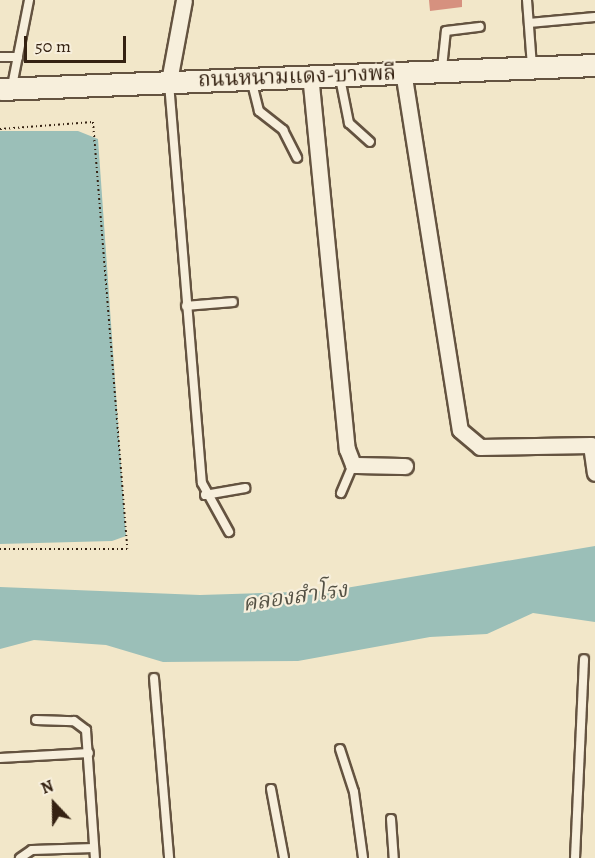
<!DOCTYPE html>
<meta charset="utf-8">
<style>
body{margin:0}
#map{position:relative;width:595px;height:858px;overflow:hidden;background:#f2e7c9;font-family:Alegreya,"Noto Serif Thai",serif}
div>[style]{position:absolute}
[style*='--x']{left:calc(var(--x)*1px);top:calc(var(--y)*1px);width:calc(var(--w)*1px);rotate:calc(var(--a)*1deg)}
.water>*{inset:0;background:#9bbfb8}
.building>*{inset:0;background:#d6917f}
.path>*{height:2px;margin-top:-1px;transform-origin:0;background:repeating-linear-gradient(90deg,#352212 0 1.5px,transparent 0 4.5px)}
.roads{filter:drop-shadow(2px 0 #645340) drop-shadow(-2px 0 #645340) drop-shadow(0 2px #645340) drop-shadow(0 -2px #645340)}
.service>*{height:8px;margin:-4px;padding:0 4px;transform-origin:4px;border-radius:4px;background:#f7efdc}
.minor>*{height:15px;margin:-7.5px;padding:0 7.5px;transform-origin:7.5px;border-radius:7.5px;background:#f7efdc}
.secondary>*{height:21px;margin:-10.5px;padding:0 10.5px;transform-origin:10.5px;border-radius:10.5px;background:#f7efdc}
span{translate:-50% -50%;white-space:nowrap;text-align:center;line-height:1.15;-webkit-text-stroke:4.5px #f7efdc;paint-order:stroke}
.street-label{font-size:21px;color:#352212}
.water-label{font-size:22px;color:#545144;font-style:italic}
.north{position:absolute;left:24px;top:774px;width:60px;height:60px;-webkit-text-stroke:4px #f7efdc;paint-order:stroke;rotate:338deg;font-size:16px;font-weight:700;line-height:24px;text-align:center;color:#352212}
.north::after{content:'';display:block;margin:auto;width:21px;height:27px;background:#352212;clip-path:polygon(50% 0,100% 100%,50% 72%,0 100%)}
.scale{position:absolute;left:24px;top:36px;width:102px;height:27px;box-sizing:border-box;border:3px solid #352212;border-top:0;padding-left:8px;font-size:18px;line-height:21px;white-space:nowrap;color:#352212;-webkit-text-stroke:4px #f7efdc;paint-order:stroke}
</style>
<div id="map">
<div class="water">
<div style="clip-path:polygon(0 131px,78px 131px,98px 139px,126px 536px,112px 541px,0 544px)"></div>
<div style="clip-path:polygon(595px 546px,595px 622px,533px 613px,487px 634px,430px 637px,298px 661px,163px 662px,106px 645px,34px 640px,0 649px,0 587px,200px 595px,328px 591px)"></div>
</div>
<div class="building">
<div style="clip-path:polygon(429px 0,462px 0,462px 7px,430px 11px)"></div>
</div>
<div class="path">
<div style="--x:0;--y:129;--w:93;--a:-4.3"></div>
<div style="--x:93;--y:122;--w:428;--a:85.4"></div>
<div style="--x:127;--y:549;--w:127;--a:180"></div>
</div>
<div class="roads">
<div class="service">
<div style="--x:527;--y:0;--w:67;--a:85.7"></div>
<div style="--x:529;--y:23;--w:66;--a:-5.2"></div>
<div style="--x:0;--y:57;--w:18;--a:0"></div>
<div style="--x:442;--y:68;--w:37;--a:-84"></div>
<div style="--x:446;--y:31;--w:34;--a:-7"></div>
<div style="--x:340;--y:78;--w:46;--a:78.7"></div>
<div style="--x:349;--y:123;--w:28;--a:42"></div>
<div style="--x:251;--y:79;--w:33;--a:76"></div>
<div style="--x:259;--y:111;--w:31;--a:38"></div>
<div style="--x:283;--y:130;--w:31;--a:63"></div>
<div style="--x:169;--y:83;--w:401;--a:85.3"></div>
<div style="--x:202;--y:483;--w:56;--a:61.1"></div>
<div style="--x:12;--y:86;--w:88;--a:-78.8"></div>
<div style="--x:186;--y:306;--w:47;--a:-4.9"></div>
<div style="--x:341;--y:493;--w:30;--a:-67"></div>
<div style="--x:205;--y:495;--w:41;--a:-9.9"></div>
<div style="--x:154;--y:678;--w:181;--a:85.2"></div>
<div style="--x:36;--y:720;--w:38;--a:2"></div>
<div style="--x:74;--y:721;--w:15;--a:37"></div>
<div style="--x:86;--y:730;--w:128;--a:86"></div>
<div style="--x:340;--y:749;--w:45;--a:72"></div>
<div style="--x:354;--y:792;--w:67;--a:82.2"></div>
<div style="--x:0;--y:758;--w:89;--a:-3.2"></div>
<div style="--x:271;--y:789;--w:70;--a:79.3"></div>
<div style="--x:391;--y:819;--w:39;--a:86"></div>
<div style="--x:20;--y:858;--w:14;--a:-34"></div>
<div style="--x:32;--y:850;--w:62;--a:-1.8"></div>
<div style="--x:575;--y:858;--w:199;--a:-87.4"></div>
</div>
<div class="minor">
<div style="--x:403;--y:71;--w:363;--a:81"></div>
<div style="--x:460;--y:430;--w:26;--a:40"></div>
<div style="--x:480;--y:447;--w:111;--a:-1"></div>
<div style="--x:591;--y:445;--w:28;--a:82"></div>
<div style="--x:310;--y:74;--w:377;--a:84.4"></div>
<div style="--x:347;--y:449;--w:17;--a:69"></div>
<div style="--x:353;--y:465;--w:52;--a:1.1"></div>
<div style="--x:169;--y:81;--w:82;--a:-79.5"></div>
</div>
<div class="secondary">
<div style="--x:0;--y:89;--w:595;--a:-2.31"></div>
</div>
</div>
<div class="street-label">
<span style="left:297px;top:76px;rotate:-2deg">ถนนหนามแดง-บางพลี</span>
</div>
<div class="water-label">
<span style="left:295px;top:597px;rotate:-8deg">คลองสำโรง</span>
</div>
<div class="north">N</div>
<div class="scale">50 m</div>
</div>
